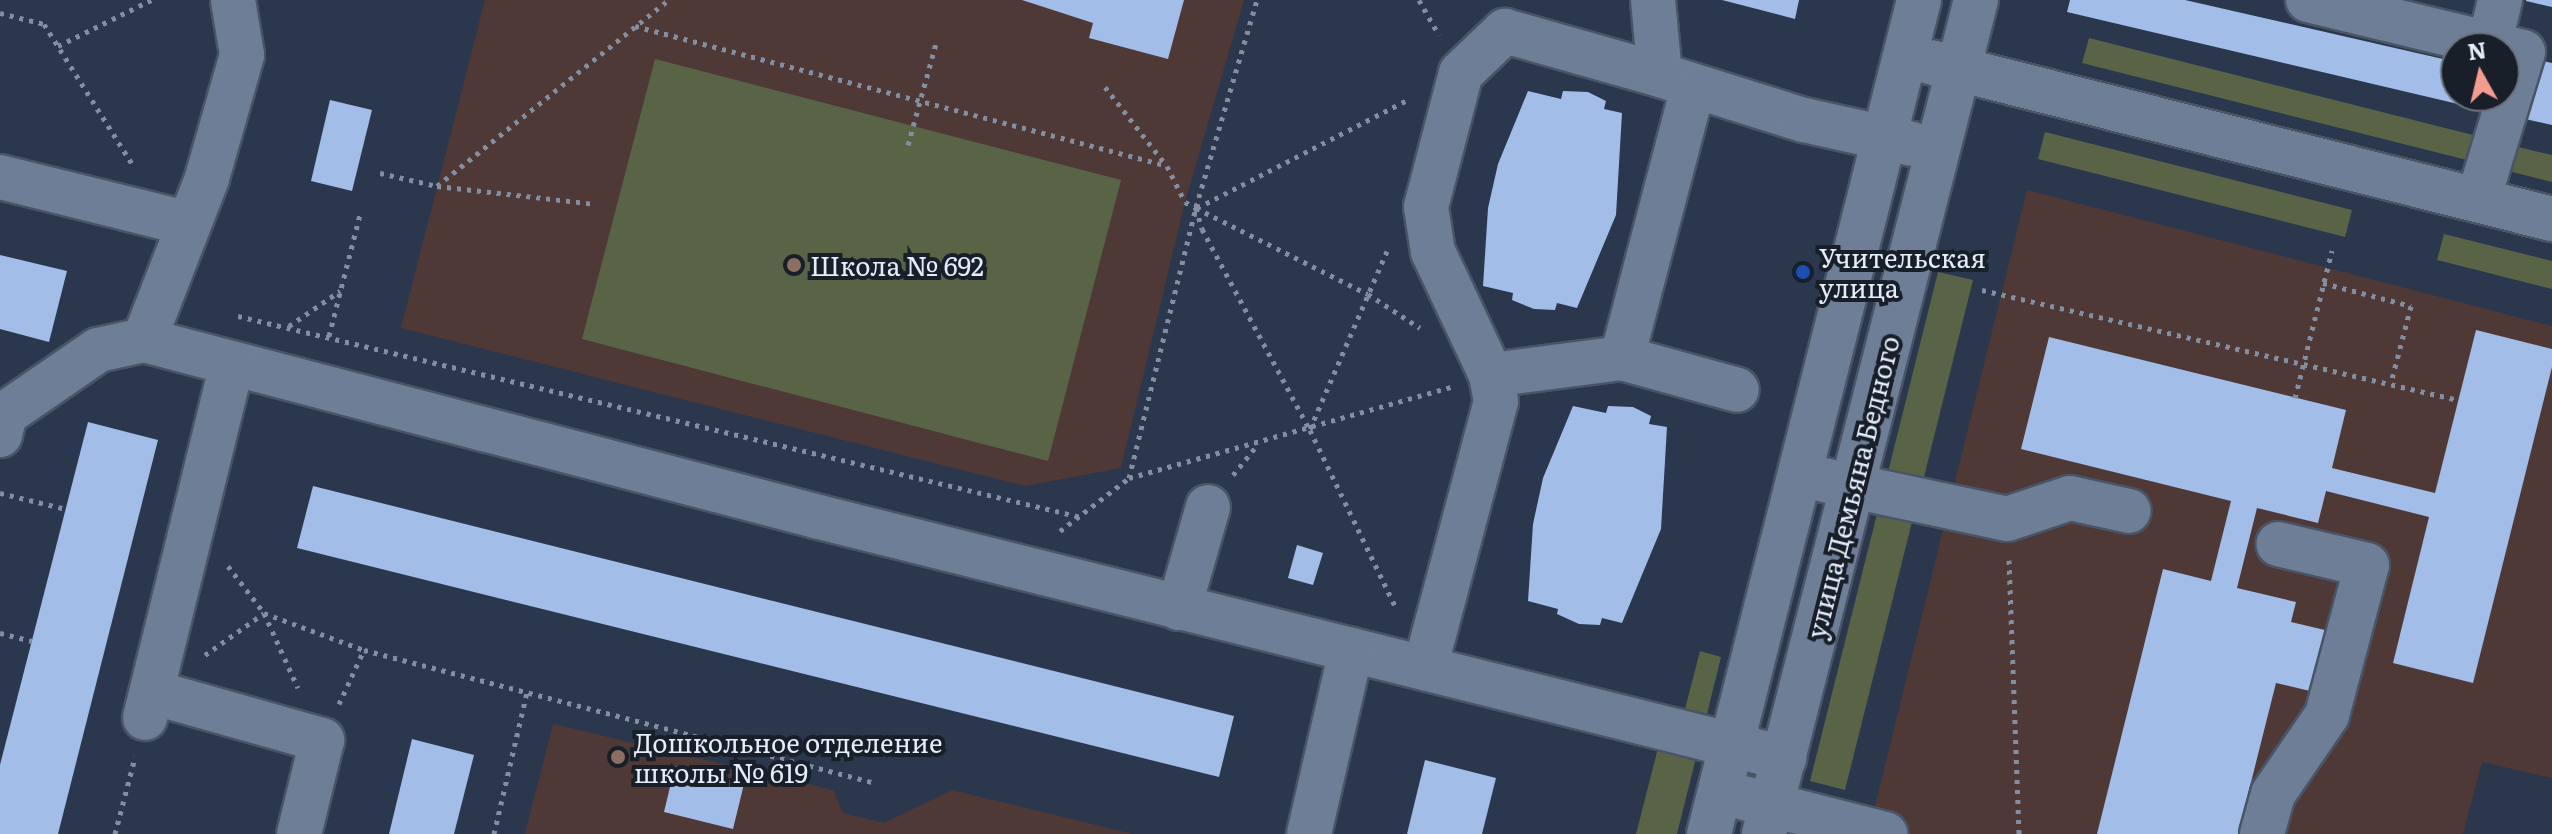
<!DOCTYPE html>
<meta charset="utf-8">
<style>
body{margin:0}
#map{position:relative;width:2552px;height:834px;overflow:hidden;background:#2a374d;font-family:Literata,serif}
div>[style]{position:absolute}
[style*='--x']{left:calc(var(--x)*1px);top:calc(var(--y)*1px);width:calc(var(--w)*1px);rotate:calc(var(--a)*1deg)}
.education>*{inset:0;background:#4e3937}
.green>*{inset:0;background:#596447}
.building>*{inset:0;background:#a2bde7}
.path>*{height:5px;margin-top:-2.5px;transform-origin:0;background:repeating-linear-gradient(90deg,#838fa1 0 4px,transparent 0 10px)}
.roads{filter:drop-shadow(2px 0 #495466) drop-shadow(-2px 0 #495466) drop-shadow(0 2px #495466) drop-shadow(0 -2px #495466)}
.minor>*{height:44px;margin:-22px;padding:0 22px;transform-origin:22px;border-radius:22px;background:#6e7e96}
.dots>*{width:22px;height:22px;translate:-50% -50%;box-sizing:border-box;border:4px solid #181f29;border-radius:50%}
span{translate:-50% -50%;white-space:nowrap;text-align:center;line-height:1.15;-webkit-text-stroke:8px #181f29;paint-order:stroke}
.poi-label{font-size:26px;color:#e4edfb}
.left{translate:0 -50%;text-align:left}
.street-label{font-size:26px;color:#e4edfb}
.north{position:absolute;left:2440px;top:32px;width:80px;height:80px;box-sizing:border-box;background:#181f29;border:2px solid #6a717d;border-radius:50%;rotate:352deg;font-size:22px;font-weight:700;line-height:32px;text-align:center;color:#e4edfb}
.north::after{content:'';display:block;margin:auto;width:28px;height:36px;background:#f59c91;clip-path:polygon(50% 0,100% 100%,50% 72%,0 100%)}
</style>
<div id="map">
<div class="education">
<div style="clip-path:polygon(485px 0,1244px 0,1185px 202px,1121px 468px,1025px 486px,401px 328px)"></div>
<div style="clip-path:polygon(2027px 190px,2552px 326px,2552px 778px,2482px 762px,2463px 834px,1868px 834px)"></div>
<div style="clip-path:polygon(553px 724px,833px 790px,843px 813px,884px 823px,952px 790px,1133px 834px,525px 834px)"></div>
</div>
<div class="green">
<div style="clip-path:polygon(2089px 38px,2473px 135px,2467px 160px,2082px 63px)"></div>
<div style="clip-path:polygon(655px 59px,1121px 180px,1048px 461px,582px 339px)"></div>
<div style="clip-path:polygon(2045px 132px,2352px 210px,2345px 237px,2038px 159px)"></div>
<div style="clip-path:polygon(2518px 147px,2552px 155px,2552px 182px,2512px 172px)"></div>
<div style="clip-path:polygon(2444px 234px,2552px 261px,2552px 289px,2437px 260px)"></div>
<div style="clip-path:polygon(1938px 272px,1973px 280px,1920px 493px,1885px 484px)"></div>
<div style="clip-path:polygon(1879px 506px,1914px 514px,1845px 790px,1810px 781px)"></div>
<div style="clip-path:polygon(1700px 651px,1721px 657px,1707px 714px,1685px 709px)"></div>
<div style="clip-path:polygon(1658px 748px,1696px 758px,1677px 834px,1636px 834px)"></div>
</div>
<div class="building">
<div style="clip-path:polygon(1022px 0,1184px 0,1168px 59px,1089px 38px,1093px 23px)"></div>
<div style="clip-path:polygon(1722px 0,1799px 0,1795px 19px)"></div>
<div style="clip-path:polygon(2070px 0,2185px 0,2456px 62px,2456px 96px,2496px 96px,2492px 112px,2067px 12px)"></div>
<div style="clip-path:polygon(2552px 0,2552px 7px,2526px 1px,2526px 0)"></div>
<div style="clip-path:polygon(2531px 58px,2552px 63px,2552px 125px,2516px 117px)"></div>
<div style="clip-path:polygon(1528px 91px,1561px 99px,1563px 91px,1588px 92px,1606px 101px,1604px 109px,1622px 113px,1616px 215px,1577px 308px,1557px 303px,1555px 310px,1534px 309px,1512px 300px,1513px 293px,1483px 286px,1488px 208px,1498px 164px)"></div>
<div style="clip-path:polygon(330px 100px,372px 110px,352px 191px,311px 181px)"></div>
<div style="clip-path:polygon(0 255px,67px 271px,49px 342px,0 329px)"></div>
<div style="clip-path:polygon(2476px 330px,2552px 349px,2552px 367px,2473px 683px,2393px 663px,2429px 517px,2326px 491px,2318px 523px,2257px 508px,2237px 588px,2296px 602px,2291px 622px,2325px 630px,2310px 691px,2276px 683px,2238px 834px,2097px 834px,2163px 569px,2211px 581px,2231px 501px,2021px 449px,2049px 337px,2346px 410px,2332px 468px,2435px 493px)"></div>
<div style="clip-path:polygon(1573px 406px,1606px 413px,1608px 406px,1633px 407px,1651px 416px,1649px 424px,1667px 427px,1661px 529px,1622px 623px,1602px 618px,1600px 625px,1579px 624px,1557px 614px,1558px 609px,1528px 601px,1533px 524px,1543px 478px)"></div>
<div style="clip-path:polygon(88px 422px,158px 440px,58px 834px,0 834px,0 765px)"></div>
<div style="clip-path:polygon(313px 486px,1234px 716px,1219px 777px,297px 548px)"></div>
<div style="clip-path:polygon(1297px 545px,1323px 553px,1313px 585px,1288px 578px)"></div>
<div style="clip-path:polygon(412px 739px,474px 755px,454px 834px,389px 834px)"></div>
<div style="clip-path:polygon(1425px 760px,1496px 778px,1482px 834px,1407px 834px)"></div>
<div style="clip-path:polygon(675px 766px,744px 784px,733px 829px,664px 812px)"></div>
</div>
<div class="path">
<div style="--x:1419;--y:0;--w:40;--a:60.3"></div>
<div style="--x:0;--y:13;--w:45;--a:14"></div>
<div style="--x:44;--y:24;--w:165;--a:57.8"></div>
<div style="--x:635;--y:26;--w:548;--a:14.7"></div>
<div style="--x:58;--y:46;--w:104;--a:-26.3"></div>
<div style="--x:1105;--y:87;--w:100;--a:51.9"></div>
<div style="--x:1167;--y:166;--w:40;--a:63.4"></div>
<div style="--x:1185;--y:202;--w:13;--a:29"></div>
<div style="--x:1196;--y:208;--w:22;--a:74"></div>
<div style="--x:1202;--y:229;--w:228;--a:61.8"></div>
<div style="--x:1310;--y:430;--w:195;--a:64.2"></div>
<div style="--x:908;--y:145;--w:106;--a:-74.6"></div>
<div style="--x:380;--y:173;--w:58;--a:12.8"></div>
<div style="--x:437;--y:186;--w:158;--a:6.5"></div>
<div style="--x:437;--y:186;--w:297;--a:-38.8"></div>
<div style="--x:1196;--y:207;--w:216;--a:-73.6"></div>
<div style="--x:1197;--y:208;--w:238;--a:-27.2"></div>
<div style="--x:2323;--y:283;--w:91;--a:14.6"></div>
<div style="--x:2411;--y:306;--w:80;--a:104.6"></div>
<div style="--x:1982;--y:290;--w:489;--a:13"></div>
<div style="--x:238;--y:316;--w:867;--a:13.41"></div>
<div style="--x:289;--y:326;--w:62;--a:-34.5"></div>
<div style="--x:329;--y:336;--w:126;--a:-75.7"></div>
<div style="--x:2295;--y:398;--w:152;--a:-75.9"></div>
<div style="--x:1310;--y:429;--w:194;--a:-66.6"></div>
<div style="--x:1233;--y:475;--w:38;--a:-51"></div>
<div style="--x:1129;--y:478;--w:278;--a:-76.1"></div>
<div style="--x:1196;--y:208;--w:192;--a:26.6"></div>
<div style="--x:1368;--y:294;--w:62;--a:33.2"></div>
<div style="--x:0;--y:493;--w:68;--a:13.6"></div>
<div style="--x:1060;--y:531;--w:87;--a:-37.5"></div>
<div style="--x:1129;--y:478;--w:335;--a:-15.8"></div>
<div style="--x:2009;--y:560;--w:274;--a:87.9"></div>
<div style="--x:228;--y:566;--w:59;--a:52.5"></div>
<div style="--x:264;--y:613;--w:82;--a:65.6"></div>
<div style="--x:0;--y:633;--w:33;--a:14"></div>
<div style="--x:205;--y:655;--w:72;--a:-35.4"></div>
<div style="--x:264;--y:613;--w:107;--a:20.3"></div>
<div style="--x:364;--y:650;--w:525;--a:14.57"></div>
<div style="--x:339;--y:704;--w:60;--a:-65.2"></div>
<div style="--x:115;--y:834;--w:80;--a:-75.4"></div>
<div style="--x:494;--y:834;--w:146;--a:-76.9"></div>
</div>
<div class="roads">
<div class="minor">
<div style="--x:1653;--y:0;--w:75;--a:84.7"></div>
<div style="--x:1660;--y:75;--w:151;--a:17.4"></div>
<div style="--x:1804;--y:120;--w:111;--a:12.5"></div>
<div style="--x:2308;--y:0;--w:221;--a:13.6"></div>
<div style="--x:2523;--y:52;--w:155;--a:106.9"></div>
<div style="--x:2490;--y:43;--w:44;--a:-76.9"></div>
<div style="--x:1930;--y:62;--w:642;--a:14.17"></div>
<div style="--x:0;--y:177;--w:192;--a:13.9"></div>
<div style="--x:144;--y:340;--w:174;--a:-68.7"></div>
<div style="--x:207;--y:178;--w:128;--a:-74.1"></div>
<div style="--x:242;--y:55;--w:56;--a:-99.3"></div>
<div style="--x:1622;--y:358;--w:119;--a:15.5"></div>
<div style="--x:1491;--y:375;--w:132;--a:-7.4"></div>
<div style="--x:1622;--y:358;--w:280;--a:-75.3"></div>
<div style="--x:0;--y:435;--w:22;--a:-77"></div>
<div style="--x:5;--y:414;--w:113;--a:-34.5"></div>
<div style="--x:98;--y:350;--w:47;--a:-12.3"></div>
<div style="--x:144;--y:340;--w:698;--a:14.69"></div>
<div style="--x:819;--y:517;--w:995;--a:14.02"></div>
<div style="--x:1824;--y:480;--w:187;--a:12"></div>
<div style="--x:2007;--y:519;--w:66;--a:-18.4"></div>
<div style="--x:2070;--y:498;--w:60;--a:12.4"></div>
<div style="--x:1179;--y:608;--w:105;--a:-74"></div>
<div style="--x:1425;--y:668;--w:276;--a:-75.1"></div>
<div style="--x:1496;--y:401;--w:26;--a:-101"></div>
<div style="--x:1491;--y:375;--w:136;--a:-115.2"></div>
<div style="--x:1433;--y:252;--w:46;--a:-98.8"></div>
<div style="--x:1426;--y:207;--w:138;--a:-75.4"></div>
<div style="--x:1461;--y:73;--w:61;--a:-43.7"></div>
<div style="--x:1505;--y:31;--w:161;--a:15.8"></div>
<div style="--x:152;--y:692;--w:177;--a:15.8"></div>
<div style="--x:322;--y:740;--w:97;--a:103.7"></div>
<div style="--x:145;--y:718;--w:364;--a:-76.2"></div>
<div style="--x:1744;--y:798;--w:146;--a:14.3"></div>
<div style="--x:1309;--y:834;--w:189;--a:-77.1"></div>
<div style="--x:1709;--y:834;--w:860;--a:-75.87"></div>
<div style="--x:1764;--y:834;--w:861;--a:-75.74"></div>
<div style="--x:2262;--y:834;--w:41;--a:-74.6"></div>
<div style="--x:2273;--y:794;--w:96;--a:-55.6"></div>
<div style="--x:2327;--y:715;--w:155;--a:-75.1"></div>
<div style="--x:2367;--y:565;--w:91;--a:-166.7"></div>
</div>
</div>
<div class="dots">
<div style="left:794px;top:265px;background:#8d6e63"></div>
<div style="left:1803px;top:272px;background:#1a4fb4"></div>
<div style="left:618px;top:757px;background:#8d6e63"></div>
</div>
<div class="poi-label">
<span class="left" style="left:1819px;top:272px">Учительская<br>улица</span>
<span class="left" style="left:810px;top:265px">Школа № 692</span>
<span class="left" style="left:634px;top:757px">Дошкольное отделение<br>школы № 619</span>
</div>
<div class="street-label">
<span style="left:1852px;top:487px;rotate:-76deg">улица Демьяна Бедного</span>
</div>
<div class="north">N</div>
</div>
